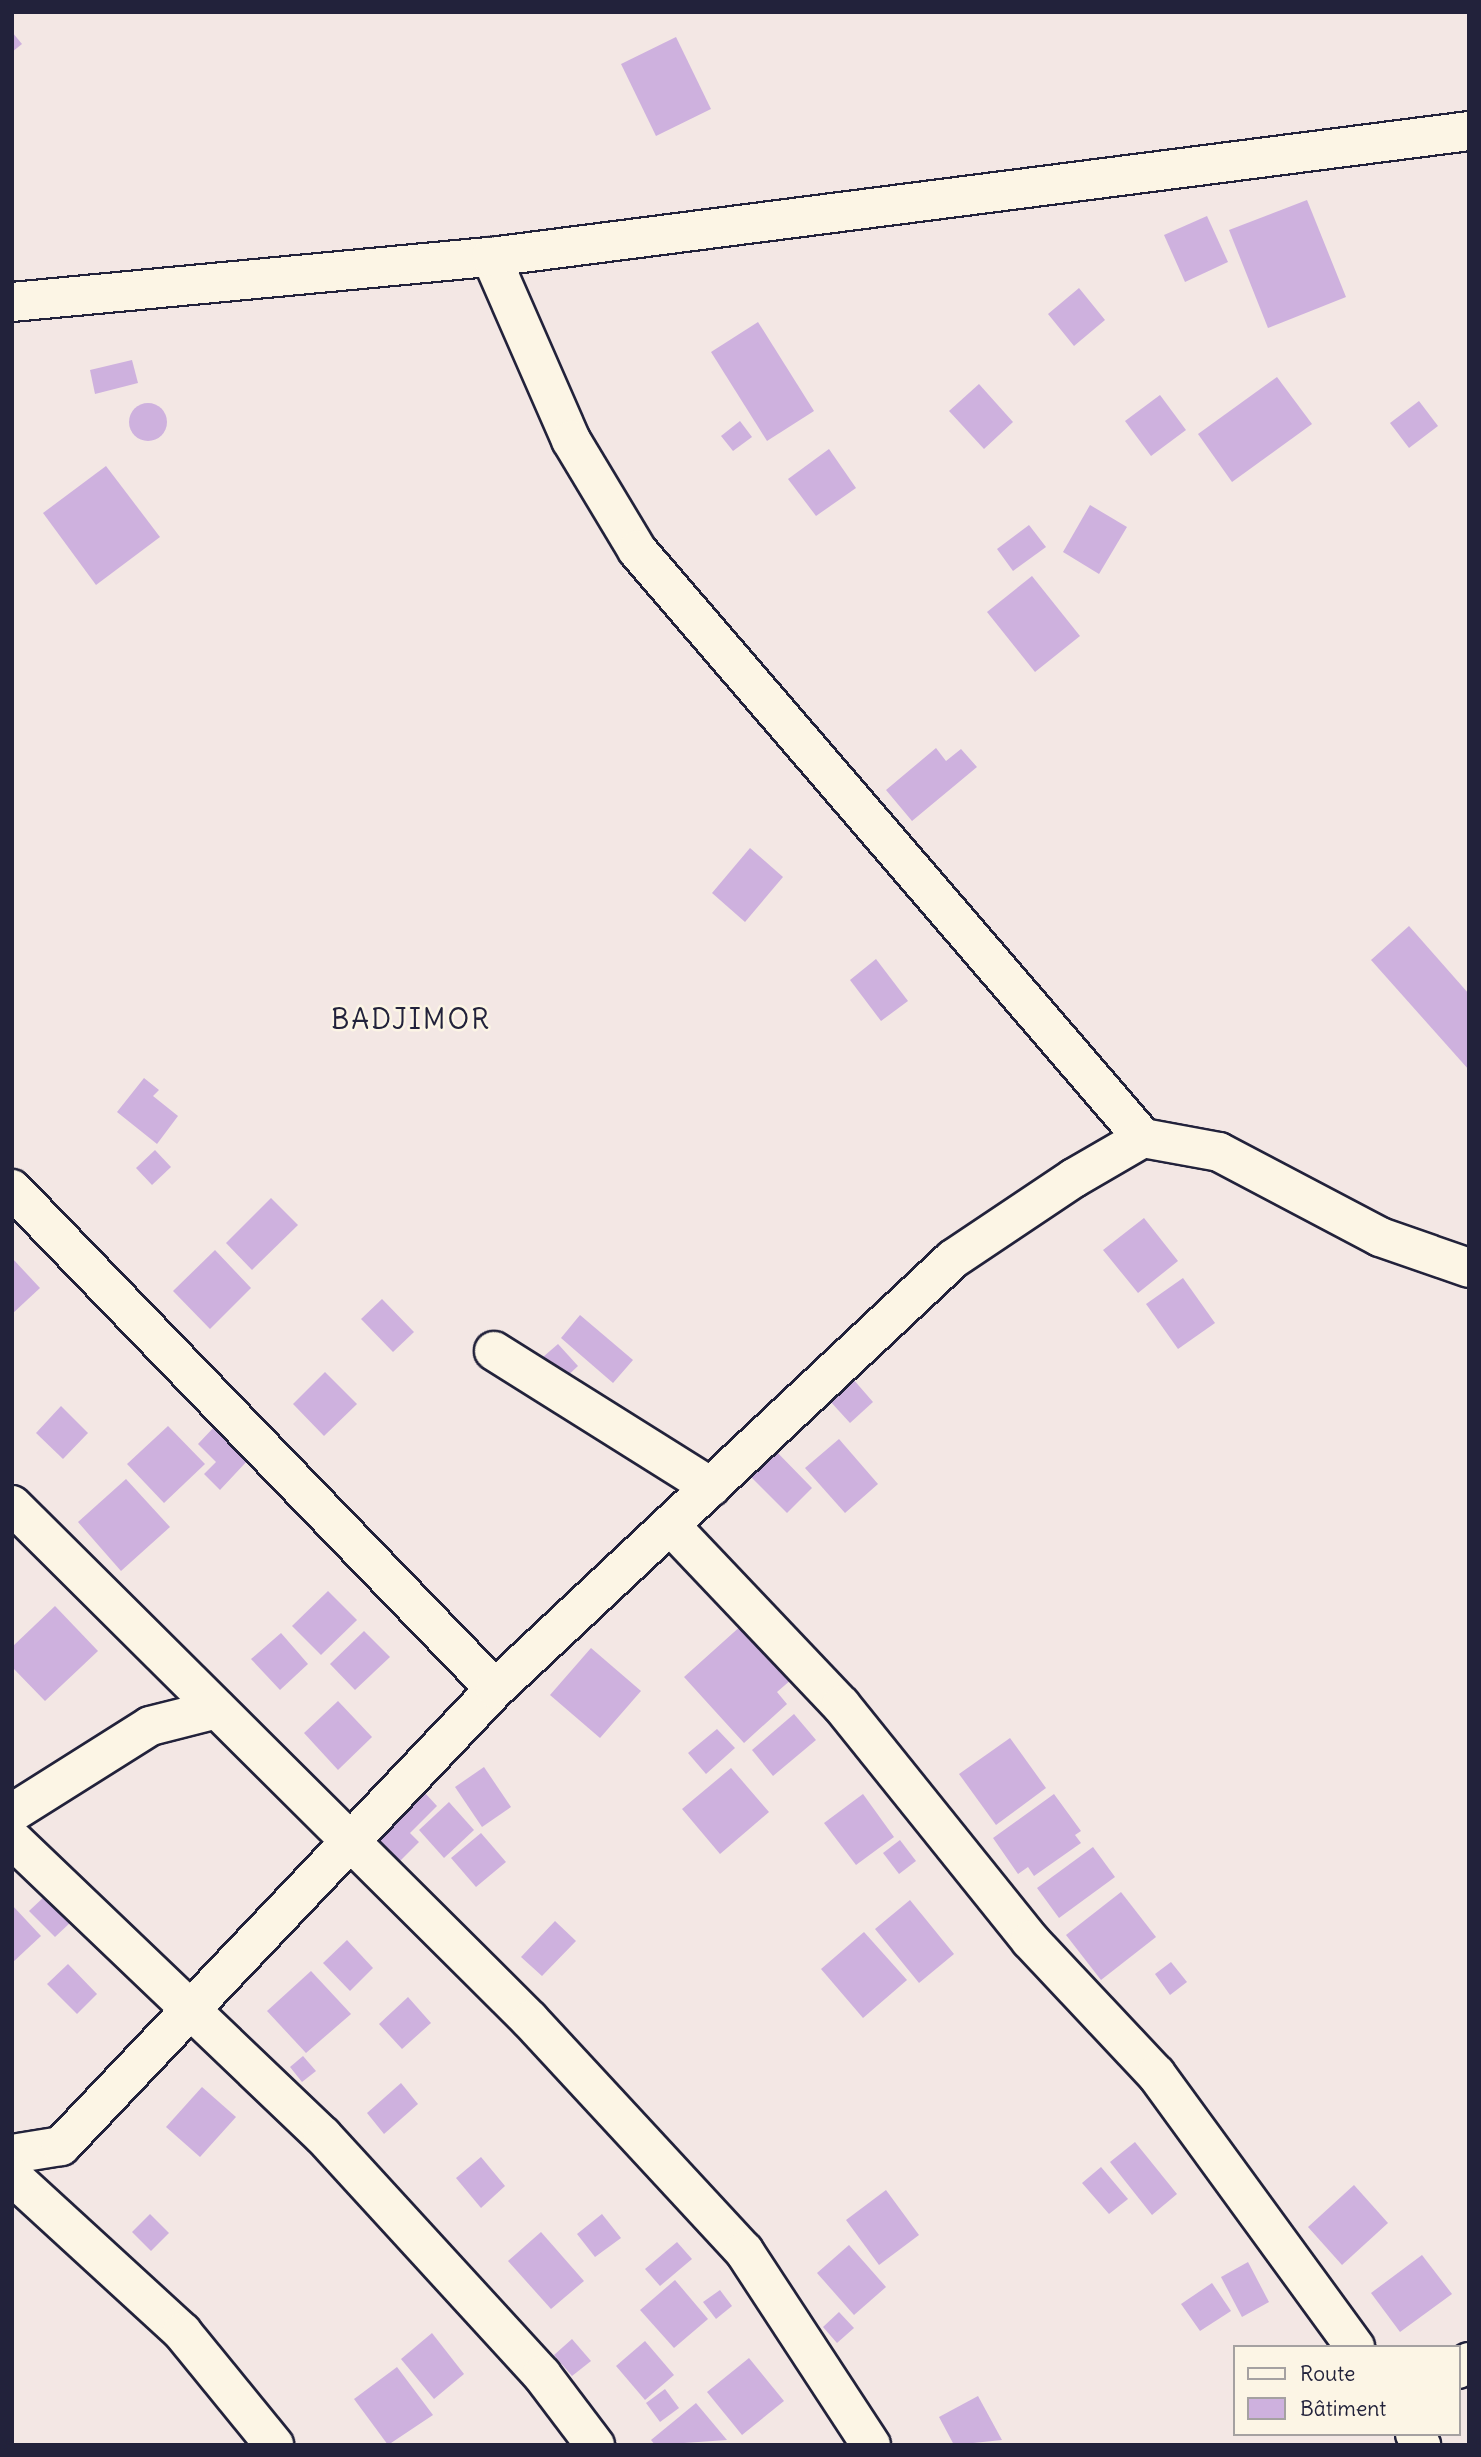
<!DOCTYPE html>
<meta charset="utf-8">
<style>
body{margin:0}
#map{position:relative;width:1481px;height:2457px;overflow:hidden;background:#f3e7e4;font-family:Delius,sans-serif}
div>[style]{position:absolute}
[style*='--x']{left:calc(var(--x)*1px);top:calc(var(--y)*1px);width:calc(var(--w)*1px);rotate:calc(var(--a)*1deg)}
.building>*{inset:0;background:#ceb1de}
.round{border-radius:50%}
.roads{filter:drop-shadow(2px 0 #22223b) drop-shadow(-2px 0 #22223b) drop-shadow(0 2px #22223b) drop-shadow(0 -2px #22223b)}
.minor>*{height:38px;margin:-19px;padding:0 19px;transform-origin:19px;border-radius:19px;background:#fcf5e5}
.major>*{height:38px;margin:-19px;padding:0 19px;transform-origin:19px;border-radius:19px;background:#fcf5e5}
span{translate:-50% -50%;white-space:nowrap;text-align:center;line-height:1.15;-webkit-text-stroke:5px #fcf5e5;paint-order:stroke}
.quarter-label{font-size:28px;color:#22223b;letter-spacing:2px}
.frame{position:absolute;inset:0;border:14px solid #22223b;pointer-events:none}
.legend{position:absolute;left:1233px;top:2345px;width:228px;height:91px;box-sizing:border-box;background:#fcf5e5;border:2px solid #a5a1a1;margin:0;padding:9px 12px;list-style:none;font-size:21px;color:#22223b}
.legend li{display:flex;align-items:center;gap:14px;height:35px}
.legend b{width:35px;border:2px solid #a5a1a1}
</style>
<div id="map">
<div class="building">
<div style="clip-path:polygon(12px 32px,22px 44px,12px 52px)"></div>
<div style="clip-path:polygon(676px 37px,711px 109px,656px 136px,621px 64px)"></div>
<div style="clip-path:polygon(1307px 200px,1346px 297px,1268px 328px,1229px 230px)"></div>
<div style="clip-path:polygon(1207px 216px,1228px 262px,1185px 282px,1164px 235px)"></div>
<div style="clip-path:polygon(1079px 288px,1105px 320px,1074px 346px,1048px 314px)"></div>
<div style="clip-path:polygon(758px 322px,814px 411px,767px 441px,711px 352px)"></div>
<div style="clip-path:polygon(132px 360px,138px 383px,95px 394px,90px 370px)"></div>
<div style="clip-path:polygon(1277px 377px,1312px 424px,1232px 482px,1198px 434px)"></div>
<div style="clip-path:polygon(979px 384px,1013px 422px,984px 449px,949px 411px)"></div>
<div style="clip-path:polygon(1160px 395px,1186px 430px,1151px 456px,1125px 421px)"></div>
<div style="clip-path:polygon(1419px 401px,1438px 426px,1409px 448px,1390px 423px)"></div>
<div class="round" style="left:129px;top:403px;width:38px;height:38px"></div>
<div style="clip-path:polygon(740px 421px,752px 437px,733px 451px,721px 436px)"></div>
<div style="clip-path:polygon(829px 449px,856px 488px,816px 516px,788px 479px)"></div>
<div style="clip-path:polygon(106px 466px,160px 537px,96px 585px,43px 513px)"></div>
<div style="clip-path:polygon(1090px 505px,1127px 527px,1099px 574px,1063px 552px)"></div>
<div style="clip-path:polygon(1029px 525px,1046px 547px,1013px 571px,997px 549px)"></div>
<div style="clip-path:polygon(1032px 576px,1080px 636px,1035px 672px,987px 612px)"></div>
<div style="clip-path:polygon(936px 748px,946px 761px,961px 749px,977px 767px,912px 821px,886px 790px)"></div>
<div style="clip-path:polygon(750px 848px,783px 877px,745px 922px,712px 893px)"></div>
<div style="clip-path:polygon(1409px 926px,1469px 994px,1469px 1070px,1371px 960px)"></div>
<div style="clip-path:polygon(876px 959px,908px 1001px,881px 1021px,850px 980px)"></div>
<div style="clip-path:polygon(144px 1078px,159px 1090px,153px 1096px,178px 1116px,157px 1144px,117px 1112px)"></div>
<div style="clip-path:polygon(155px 1150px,171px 1167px,152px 1185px,136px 1168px)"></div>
<div style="clip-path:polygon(271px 1198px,298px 1225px,252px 1270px,226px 1243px)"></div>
<div style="clip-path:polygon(1144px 1218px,1178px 1261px,1138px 1293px,1103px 1250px)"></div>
<div style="clip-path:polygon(215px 1250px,251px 1288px,210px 1329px,173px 1291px)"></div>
<div style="clip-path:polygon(12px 1258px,40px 1288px,12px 1314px)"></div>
<div style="clip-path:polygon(1183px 1278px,1215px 1323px,1178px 1349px,1146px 1304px)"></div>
<div style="clip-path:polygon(382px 1299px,414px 1332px,393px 1352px,361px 1319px)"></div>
<div style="clip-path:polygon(580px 1315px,633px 1360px,613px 1383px,561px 1338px)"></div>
<div style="clip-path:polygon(558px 1344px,578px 1366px,563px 1380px,543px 1357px)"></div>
<div style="clip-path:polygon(325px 1372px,357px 1404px,324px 1436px,293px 1404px)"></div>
<div style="clip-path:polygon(853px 1379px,873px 1402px,850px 1423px,829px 1400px)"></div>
<div style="clip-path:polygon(61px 1406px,88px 1433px,63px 1459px,36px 1433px)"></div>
<div style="clip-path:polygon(168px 1426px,205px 1464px,164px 1503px,127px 1464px)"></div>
<div style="clip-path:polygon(215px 1426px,249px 1459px,220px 1490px,204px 1474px,216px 1462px,198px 1444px)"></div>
<div style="clip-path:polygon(839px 1439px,878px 1484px,845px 1513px,805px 1468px)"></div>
<div style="clip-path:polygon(771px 1446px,812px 1488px,787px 1513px,745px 1471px)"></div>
<div style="clip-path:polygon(126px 1479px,170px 1527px,121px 1571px,78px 1522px)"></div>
<div style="clip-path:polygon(328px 1591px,357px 1620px,321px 1655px,292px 1626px)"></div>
<div style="clip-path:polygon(55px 1606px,98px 1651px,45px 1701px,12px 1667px,12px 1647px)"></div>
<div style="clip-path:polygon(743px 1624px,792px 1679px,777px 1692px,787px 1704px,744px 1743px,684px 1677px)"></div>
<div style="clip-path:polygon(364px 1631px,390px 1657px,355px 1690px,330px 1664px)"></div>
<div style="clip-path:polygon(281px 1633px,308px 1664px,280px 1690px,251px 1659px)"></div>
<div style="clip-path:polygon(591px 1648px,641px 1691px,600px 1738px,550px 1695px)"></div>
<div style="clip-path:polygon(338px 1701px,372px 1737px,338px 1770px,304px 1733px)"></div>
<div style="clip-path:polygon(794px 1714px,816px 1740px,773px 1776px,752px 1750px)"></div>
<div style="clip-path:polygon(717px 1729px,735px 1748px,706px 1774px,688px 1753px)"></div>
<div style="clip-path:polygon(1010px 1738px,1046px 1788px,996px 1825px,959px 1774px)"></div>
<div style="clip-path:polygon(484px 1767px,511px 1807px,482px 1827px,455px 1787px)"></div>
<div style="clip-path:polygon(731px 1768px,769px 1812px,720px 1854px,682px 1809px)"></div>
<div style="clip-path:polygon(425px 1793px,437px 1806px,410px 1833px,419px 1842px,397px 1864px,375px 1842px)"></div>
<div style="clip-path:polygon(863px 1794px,894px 1837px,856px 1865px,824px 1823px)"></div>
<div style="clip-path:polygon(1054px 1794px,1081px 1831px,1075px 1835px,1081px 1843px,1034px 1876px,1028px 1867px,1018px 1874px,993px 1838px)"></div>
<div style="clip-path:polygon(449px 1802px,474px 1830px,444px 1858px,419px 1830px)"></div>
<div style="clip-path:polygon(481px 1833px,506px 1862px,476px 1887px,451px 1858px)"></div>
<div style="clip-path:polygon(900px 1840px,916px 1861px,899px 1874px,883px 1853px)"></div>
<div style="clip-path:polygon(1093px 1847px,1115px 1877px,1059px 1918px,1037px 1888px)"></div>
<div style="clip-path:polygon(1121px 1892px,1156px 1937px,1101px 1980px,1066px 1935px)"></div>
<div style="clip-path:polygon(46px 1895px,72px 1921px,55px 1937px,29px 1911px)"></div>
<div style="clip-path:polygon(910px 1900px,954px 1954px,919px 1983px,875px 1929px)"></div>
<div style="clip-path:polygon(12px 1905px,41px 1936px,12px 1963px)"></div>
<div style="clip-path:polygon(555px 1921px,576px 1941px,542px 1976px,521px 1957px)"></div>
<div style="clip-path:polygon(864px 1932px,907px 1980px,863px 2018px,821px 1969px)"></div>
<div style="clip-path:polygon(347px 1940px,373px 1968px,350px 1991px,323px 1963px)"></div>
<div style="clip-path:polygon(1171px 1962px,1187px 1982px,1170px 1995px,1155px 1974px)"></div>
<div style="clip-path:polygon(68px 1964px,97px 1994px,77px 2014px,47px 1984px)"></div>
<div style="clip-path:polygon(311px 1971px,351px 2014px,306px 2053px,267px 2011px)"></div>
<div style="clip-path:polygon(408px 1997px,431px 2023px,402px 2049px,379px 2024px)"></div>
<div style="clip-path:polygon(303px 2056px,316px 2071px,302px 2082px,290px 2067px)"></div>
<div style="clip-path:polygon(401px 2083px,418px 2104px,384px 2134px,367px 2113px)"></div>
<div style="clip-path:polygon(202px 2087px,236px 2117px,200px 2157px,166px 2127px)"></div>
<div style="clip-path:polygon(1135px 2142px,1177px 2194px,1152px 2215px,1110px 2162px)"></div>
<div style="clip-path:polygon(481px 2157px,505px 2186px,481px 2208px,456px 2178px)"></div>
<div style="clip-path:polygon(1101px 2167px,1128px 2199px,1109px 2214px,1082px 2183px)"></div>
<div style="clip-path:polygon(1354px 2185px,1388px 2223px,1342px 2265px,1308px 2227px)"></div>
<div style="clip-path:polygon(886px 2190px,919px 2235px,879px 2265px,846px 2220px)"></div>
<div style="clip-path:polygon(150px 2214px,169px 2233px,151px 2251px,132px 2232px)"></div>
<div style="clip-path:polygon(602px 2214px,621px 2238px,595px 2257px,577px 2234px)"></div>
<div style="clip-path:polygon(541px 2232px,584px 2281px,551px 2309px,508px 2261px)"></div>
<div style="clip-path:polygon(677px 2242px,692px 2259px,660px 2286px,645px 2269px)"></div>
<div style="clip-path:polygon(849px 2245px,886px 2287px,854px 2315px,817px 2273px)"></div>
<div style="clip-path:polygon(1422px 2255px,1452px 2294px,1400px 2332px,1371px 2293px)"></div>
<div style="clip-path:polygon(1248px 2262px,1269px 2302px,1242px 2317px,1221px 2277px)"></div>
<div style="clip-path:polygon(675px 2280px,708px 2319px,674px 2348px,640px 2310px)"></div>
<div style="clip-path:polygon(1212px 2283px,1231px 2311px,1200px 2331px,1181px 2304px)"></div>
<div style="clip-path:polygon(720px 2290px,732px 2306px,716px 2319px,703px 2302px)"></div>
<div style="clip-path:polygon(839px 2312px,854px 2328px,837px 2343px,823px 2327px)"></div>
<div style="clip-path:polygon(432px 2333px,464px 2374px,434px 2399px,401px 2359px)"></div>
<div style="clip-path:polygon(572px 2339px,591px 2361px,572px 2376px,554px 2355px)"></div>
<div style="clip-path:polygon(645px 2341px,674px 2375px,645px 2400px,616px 2366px)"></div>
<div style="clip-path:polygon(749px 2358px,784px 2401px,742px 2435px,707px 2392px)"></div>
<div style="clip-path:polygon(397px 2367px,433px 2415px,388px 2445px,354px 2399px)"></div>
<div style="clip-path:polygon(665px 2389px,679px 2408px,660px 2422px,646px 2403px)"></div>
<div style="clip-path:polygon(978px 2396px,1002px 2440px,954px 2445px,939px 2417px)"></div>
<div style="clip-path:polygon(696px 2403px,727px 2440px,655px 2445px,651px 2440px)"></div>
</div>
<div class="roads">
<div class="minor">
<div style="--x:491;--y:257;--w:200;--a:66.4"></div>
<div style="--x:571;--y:440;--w:128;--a:59"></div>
<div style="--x:637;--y:550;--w:776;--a:49.29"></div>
<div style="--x:12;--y:1189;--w:695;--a:45.99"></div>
<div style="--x:494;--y:1351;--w:256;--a:32.1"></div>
<div style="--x:12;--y:1505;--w:730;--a:44.83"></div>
<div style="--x:530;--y:2020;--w:315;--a:47.2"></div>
<div style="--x:744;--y:2251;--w:232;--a:56.8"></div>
<div style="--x:670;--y:1525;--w:248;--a:46.5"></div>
<div style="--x:841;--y:1705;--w:302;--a:51.2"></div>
<div style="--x:1030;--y:1940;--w:184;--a:46.8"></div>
<div style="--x:1156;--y:2074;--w:338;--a:53.9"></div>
<div style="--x:12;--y:1813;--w:163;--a:-32.2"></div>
<div style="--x:150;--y:1726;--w:69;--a:-14.2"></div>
<div style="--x:12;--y:1839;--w:430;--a:43.7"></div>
<div style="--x:323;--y:2136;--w:324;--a:47.5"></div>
<div style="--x:542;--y:2375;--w:88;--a:52.9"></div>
<div style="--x:12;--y:2154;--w:50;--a:-9.3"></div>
<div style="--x:61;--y:2146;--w:630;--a:-46.48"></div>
<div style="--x:495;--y:1689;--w:628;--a:-43.19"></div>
<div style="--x:953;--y:1259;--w:146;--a:-33.8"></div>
<div style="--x:1074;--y:1178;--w:80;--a:-30.1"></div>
<div style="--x:1143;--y:1138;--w:77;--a:10.4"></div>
<div style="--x:1219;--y:1152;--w:182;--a:27.8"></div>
<div style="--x:1380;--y:1237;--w:94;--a:19.2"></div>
<div style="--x:12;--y:2176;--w:231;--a:42.5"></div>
<div style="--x:182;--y:2332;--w:146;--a:50.8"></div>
<div style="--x:1458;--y:2369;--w:13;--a:-32"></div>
<div style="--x:1415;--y:2434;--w:13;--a:61"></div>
</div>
<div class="major">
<div style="--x:12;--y:302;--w:481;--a:-5.4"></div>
<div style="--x:491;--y:257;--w:986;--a:-7.34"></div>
</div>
</div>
<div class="quarter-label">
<span style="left:411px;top:1019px">BADJIMOR</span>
</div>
<div class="frame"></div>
<ul class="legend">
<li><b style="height:9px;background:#fcf5e5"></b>Route</li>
<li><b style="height:19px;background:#ceb1de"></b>Bâtiment</li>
</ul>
</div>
